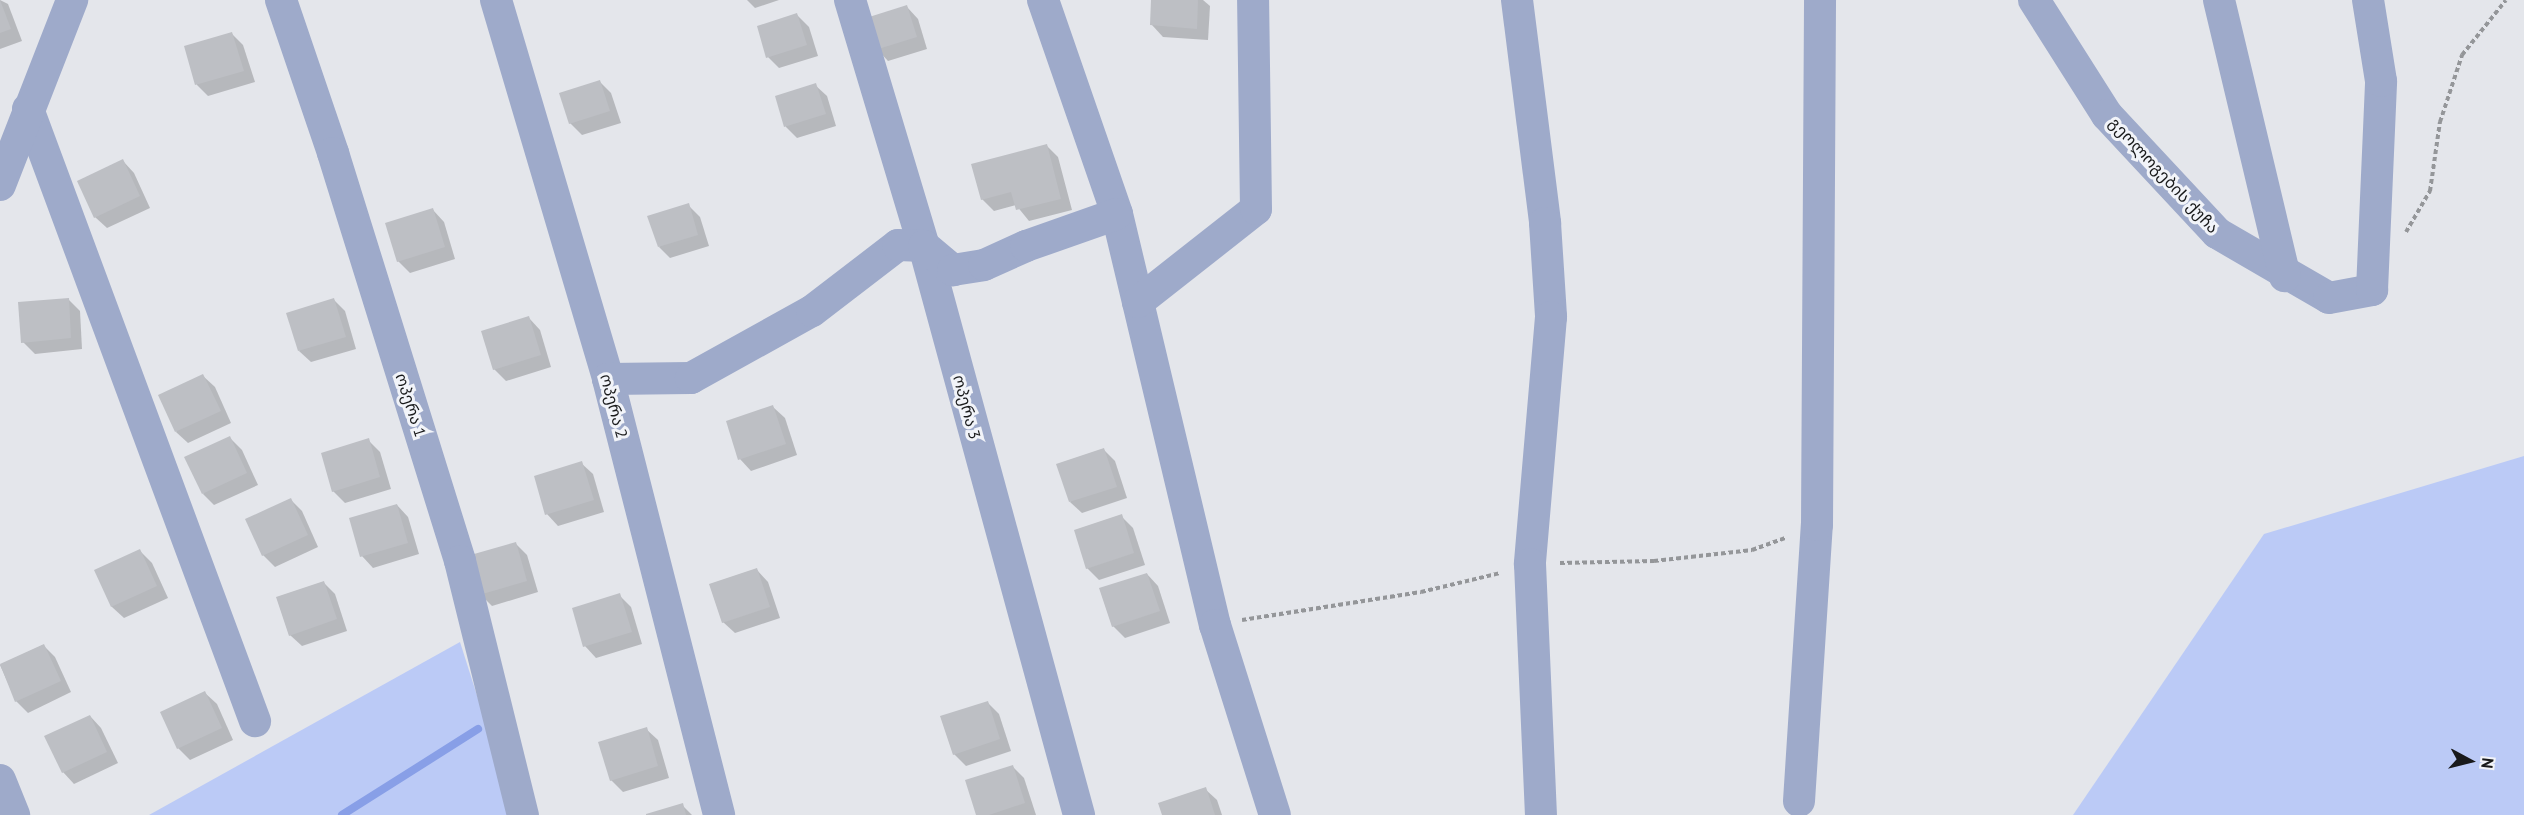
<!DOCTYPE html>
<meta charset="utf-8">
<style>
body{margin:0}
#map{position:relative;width:2524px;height:815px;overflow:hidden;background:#e4e6eb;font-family:"PT Sans","Noto Sans Georgian",sans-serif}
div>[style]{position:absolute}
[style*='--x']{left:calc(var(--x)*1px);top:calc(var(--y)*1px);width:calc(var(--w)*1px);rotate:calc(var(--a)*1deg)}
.green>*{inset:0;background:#bbcaf6}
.shadow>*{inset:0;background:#0003}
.stream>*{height:8px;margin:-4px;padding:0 4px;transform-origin:4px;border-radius:4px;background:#889fe7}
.building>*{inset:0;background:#bdbfc4}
.path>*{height:4px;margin-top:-2px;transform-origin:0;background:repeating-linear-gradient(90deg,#949699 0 4.5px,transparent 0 7.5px)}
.minor>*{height:32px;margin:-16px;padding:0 16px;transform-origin:16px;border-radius:16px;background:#9eaaca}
span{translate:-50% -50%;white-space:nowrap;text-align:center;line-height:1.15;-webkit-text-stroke:6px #f2f4f9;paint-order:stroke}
.street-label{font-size:16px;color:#191a1b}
.north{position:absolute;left:2440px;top:731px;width:60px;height:60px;-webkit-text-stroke:4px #f2f4f9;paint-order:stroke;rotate:97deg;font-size:16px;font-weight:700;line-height:24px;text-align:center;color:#191a1b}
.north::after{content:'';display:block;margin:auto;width:21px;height:27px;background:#191a1b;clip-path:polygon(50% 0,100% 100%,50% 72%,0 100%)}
</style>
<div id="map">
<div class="green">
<div style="clip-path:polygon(2524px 456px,2524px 815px,2073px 815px,2264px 534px)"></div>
<div style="clip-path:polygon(460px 642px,515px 815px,149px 815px)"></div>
</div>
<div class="shadow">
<div style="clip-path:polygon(0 0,8px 4px,22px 41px,0 49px)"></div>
<div style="clip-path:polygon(747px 0,779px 0,755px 8px)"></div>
<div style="clip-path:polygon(1153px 0,1203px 0,1210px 6px,1208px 40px,1163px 37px,1152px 25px)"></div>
<div style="clip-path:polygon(907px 7px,918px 19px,927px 49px,888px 61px,877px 49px)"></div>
<div style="clip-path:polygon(797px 15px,809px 27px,818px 56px,779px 68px,768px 57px)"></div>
<div style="clip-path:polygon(232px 34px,243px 45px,255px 82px,208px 96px,197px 85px,186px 47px)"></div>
<div style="clip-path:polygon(600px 82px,611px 93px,621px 123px,582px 135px,570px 123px)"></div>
<div style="clip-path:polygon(815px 85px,827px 96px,836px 126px,797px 138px,786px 127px,776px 97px)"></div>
<div style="clip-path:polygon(1047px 146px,1058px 157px,1072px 210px,1029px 221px,1016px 205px,994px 211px,982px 199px)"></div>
<div style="clip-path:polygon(123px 161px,134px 173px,150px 208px,107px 228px,95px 217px)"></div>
<div style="clip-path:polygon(688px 205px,700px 217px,709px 246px,670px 258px,659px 247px)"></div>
<div style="clip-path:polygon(433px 210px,444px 222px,455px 259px,410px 273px,398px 261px)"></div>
<div style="clip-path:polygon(68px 299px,80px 311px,82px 349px,35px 354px,23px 342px)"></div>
<div style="clip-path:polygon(334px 300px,345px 311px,356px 349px,311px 362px,299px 351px)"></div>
<div style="clip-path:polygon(529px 318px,540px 330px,551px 367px,506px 381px,494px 369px)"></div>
<div style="clip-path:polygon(203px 376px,215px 387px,231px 423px,188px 443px,176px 432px)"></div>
<div style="clip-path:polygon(773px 407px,785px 418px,797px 455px,751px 471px,740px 459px)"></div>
<div style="clip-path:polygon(230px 438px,242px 450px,258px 485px,214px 505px,203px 494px)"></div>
<div style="clip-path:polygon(368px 440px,380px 452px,391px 489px,345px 503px,333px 491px)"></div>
<div style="clip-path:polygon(1104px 450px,1115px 461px,1127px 498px,1082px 513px,1070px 502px)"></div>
<div style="clip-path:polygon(581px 463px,593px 474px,604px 512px,558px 526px,547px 514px)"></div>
<div style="clip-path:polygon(290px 499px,302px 511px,318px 547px,275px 567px,263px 555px)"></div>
<div style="clip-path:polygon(397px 505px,408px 517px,419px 554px,373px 568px,362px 556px,351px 519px)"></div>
<div style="clip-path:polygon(1121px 516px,1133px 528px,1145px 565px,1099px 580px,1087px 568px)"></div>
<div style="clip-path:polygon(515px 543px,527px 555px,538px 592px,492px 606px,481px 595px)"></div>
<div style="clip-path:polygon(140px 551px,152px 563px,168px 598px,124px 618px,112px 607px,96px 571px)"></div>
<div style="clip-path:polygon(757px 570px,768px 582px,780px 618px,735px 633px,723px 622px)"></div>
<div style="clip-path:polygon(1147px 574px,1158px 586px,1170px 623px,1125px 638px,1113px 626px)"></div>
<div style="clip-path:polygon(323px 582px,335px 594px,347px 631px,302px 646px,290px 635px)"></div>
<div style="clip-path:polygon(619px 595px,631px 607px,642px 644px,596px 658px,585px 646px)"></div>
<div style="clip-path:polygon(43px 645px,55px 657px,71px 692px,28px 713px,16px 701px,0 665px)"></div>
<div style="clip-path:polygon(205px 693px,217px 704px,233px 740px,190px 760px,178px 748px,162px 713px)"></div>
<div style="clip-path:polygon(987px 702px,999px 714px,1011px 751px,966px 766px,954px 754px)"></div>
<div style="clip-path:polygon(90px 716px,101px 728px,118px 763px,74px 784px,63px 772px)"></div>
<div style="clip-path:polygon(646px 729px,658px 740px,669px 778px,623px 792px,611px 780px)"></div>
<div style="clip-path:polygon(1012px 766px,1024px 778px,1036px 815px,978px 815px)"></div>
<div style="clip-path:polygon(1205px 789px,1217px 800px,1222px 815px,1163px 815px)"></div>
<div style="clip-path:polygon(682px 805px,692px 815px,649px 815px)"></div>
</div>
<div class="stream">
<div style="--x:342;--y:815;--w:161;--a:-32.3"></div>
</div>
<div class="building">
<div style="clip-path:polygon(0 0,11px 29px,0 33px)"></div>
<div style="clip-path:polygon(1151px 0,1198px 0,1197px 29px,1150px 25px)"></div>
<div style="clip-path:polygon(907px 5px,917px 37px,875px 50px,866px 18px)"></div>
<div style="clip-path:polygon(797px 13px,807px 45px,766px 58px,757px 26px)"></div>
<div style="clip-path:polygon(232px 32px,244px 71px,195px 85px,184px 46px)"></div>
<div style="clip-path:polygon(600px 80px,610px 111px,569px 124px,559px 93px)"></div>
<div style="clip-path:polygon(816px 83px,826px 114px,784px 127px,775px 96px)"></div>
<div style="clip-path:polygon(1047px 144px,1061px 199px,1016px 210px,1011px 192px,981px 200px,971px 164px)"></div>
<div style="clip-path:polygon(123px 159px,140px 196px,94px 218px,77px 181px)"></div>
<div style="clip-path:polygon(689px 203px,698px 235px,658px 247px,647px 216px)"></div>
<div style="clip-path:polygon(433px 208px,445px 247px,397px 262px,385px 223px)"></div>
<div style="clip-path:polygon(69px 298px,71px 338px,21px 343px,18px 302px)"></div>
<div style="clip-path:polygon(334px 298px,346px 337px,298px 351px,286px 313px)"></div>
<div style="clip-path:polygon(529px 316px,541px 355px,493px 370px,481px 331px)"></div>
<div style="clip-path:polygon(203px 374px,221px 411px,175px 432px,158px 395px)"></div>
<div style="clip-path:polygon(773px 405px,786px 444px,738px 460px,726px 421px)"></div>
<div style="clip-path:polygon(230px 436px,247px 473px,202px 494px,184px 457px)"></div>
<div style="clip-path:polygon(369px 438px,380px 477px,332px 492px,321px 453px)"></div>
<div style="clip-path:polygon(1104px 448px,1117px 487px,1069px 502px,1056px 464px)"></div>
<div style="clip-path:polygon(582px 461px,594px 500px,545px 515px,534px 476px)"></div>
<div style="clip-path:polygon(291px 498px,308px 535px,262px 556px,245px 519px)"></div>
<div style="clip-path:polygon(397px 504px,408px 543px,360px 557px,349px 518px)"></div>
<div style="clip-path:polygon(1122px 514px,1134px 553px,1086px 569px,1074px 530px)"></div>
<div style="clip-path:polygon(516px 542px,527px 581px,479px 595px,467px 556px)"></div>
<div style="clip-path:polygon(140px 549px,157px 586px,111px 607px,94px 570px)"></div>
<div style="clip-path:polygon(757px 568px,770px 607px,722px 623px,709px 584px)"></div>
<div style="clip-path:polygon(1147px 573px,1160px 611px,1112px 627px,1099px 588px)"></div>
<div style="clip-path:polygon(324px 581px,337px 619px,289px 636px,276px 597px)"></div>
<div style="clip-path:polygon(620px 593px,632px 632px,583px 647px,572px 608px)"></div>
<div style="clip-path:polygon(44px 644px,61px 681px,15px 702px,0 664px)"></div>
<div style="clip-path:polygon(205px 691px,222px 728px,177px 749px,160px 712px)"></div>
<div style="clip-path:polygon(988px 701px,1000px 739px,953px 755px,940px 716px)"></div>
<div style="clip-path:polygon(90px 715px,107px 752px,62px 773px,44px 736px)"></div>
<div style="clip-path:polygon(647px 727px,658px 766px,610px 781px,598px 742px)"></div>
<div style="clip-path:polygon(1013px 765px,1025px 803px,989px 815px,976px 815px,965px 780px)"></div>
<div style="clip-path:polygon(1206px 787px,1215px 815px,1162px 815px,1158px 803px)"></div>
<div style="clip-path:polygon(683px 803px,686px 815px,646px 815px,646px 814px)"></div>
</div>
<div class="path">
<div style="--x:2406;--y:232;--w:48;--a:-59.7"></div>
<div style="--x:2430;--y:191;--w:70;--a:-81.8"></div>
<div style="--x:2440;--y:122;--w:71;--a:-71.8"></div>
<div style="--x:2462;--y:55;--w:70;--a:-51.3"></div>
<div style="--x:1560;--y:563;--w:94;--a:-1.2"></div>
<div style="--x:1654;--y:561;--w:99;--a:-6.4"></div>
<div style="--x:1752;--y:550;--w:37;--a:-20"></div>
<div style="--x:1242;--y:620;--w:181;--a:-8.9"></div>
<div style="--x:1421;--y:592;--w:81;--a:-13.5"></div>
</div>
<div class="minor">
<div style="--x:281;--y:0;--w:162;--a:71.2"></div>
<div style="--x:333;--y:153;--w:427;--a:72.7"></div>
<div style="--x:460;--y:561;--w:262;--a:76.1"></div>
<div style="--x:496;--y:0;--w:395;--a:73.5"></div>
<div style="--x:608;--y:379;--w:450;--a:75.7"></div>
<div style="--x:850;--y:0;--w:257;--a:73.3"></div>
<div style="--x:924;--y:246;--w:590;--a:74.76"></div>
<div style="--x:1043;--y:0;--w:226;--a:70.9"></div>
<div style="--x:1117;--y:214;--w:423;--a:76.6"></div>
<div style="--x:1215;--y:625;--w:199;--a:72.5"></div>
<div style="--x:1517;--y:0;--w:225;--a:82.8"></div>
<div style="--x:1545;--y:223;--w:94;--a:86.3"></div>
<div style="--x:1551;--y:317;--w:248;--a:94.9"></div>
<div style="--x:1530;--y:564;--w:251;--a:87.5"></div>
<div style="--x:2034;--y:0;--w:136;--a:57.6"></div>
<div style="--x:2107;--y:115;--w:161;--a:47"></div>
<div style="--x:2217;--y:233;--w:129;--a:30.1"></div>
<div style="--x:2329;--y:298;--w:44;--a:-10.5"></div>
<div style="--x:2372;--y:290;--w:209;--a:-87.5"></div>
<div style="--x:2381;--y:81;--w:82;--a:-99.1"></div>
<div style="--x:2219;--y:0;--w:284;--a:76.6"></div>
<div style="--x:28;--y:109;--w:653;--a:69.65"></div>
<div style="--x:0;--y:185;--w:199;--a:-68.7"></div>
<div style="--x:1138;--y:302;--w:150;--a:-38.2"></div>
<div style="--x:1256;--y:209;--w:209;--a:-90.8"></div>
<div style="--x:608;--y:379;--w:83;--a:-0.7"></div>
<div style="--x:691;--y:378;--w:138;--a:-29"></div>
<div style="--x:812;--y:311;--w:108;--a:-37.5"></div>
<div style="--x:898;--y:245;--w:26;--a:2"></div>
<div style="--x:924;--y:246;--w:38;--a:40"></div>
<div style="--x:953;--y:270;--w:31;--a:-9"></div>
<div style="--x:984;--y:265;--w:46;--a:-24.3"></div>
<div style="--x:1026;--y:246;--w:96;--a:-19.4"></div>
<div style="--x:0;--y:780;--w:38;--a:68"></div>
<div style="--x:1799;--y:801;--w:277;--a:-86.3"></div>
<div style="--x:1817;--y:525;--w:525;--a:-89.67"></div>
</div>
<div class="street-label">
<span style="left:2164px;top:175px;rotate:47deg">გეოლოგების ქუჩა</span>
<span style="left:411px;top:405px;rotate:72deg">ოპერა 1</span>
<span style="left:614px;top:406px;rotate:75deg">ოპერა 2</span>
<span style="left:967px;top:407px;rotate:75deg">ოპერა 3</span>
</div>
<div class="north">N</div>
</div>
